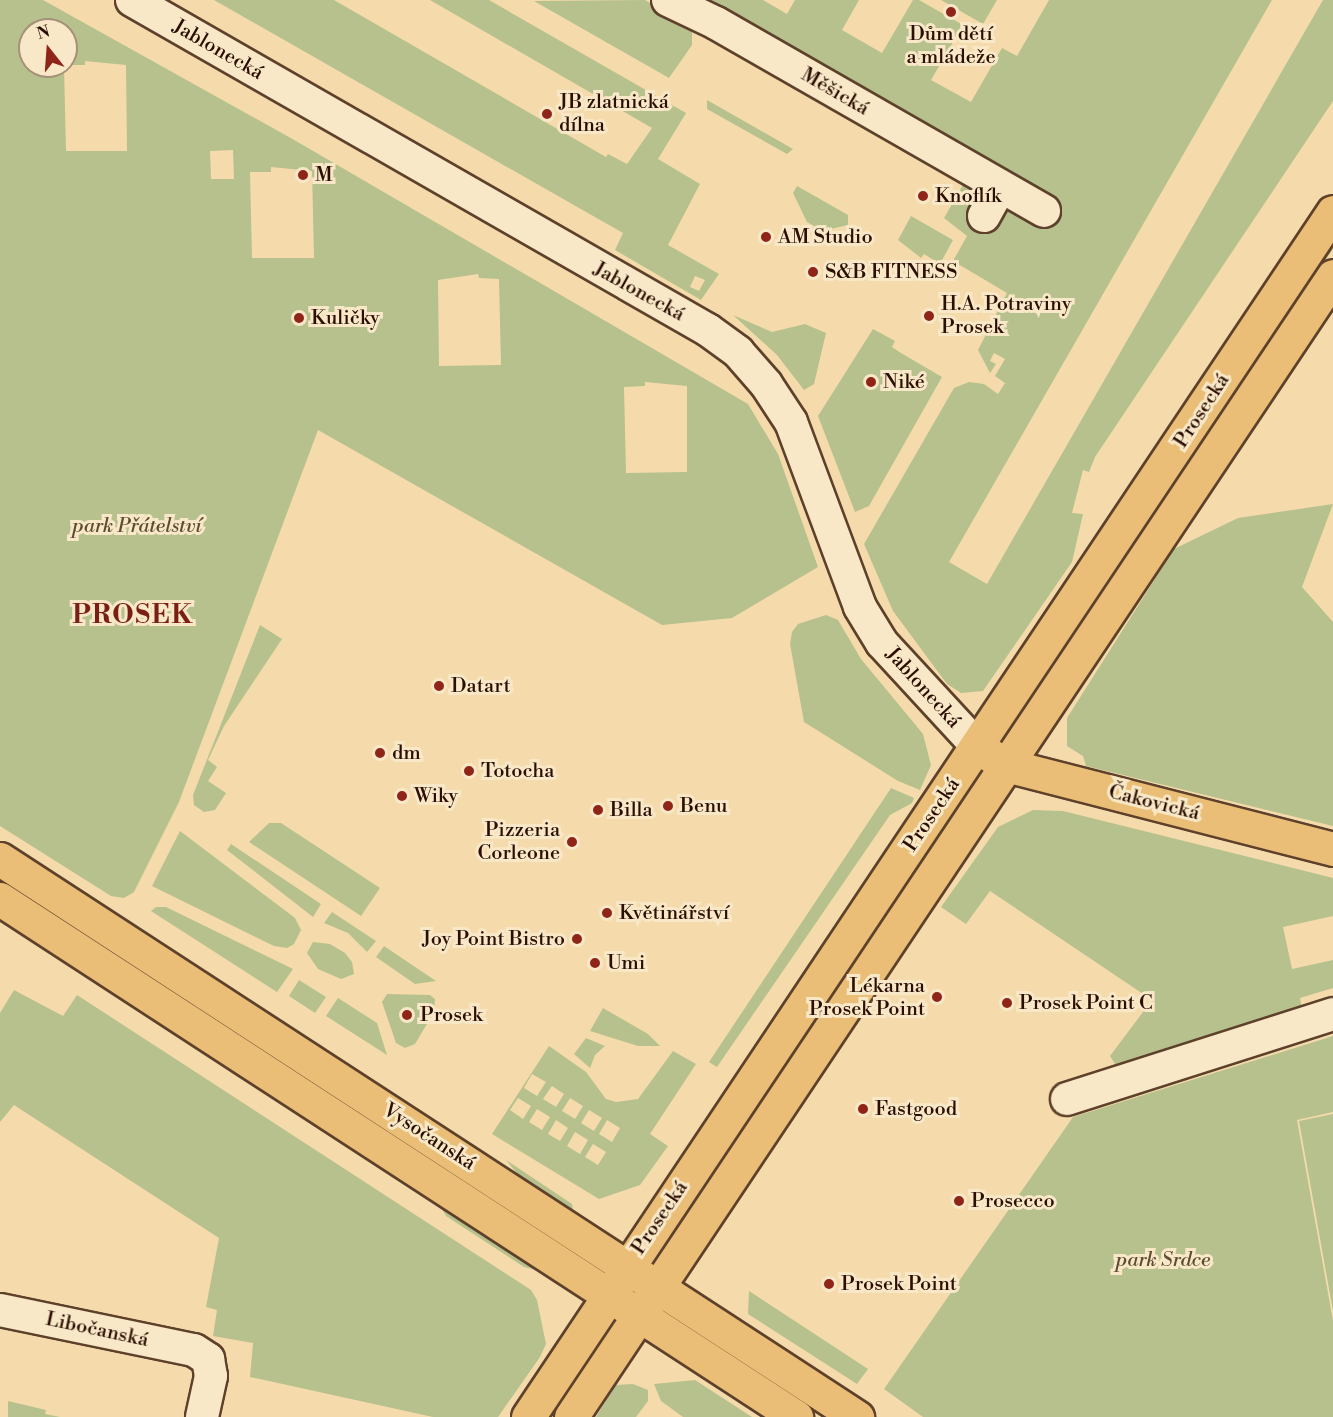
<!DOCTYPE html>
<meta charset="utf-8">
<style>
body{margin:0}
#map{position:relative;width:1333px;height:1417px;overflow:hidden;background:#f5dbab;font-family:"Libre Bodoni",serif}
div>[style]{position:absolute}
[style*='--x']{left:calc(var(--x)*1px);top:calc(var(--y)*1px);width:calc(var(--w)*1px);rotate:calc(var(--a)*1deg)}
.green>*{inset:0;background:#b6c18d}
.roads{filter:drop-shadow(2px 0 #5e412b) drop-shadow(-2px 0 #5e412b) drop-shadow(0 2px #5e412b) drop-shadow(0 -2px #5e412b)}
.minor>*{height:32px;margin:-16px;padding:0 16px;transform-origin:16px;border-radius:16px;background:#f8e8c8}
.major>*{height:33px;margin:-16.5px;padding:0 16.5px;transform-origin:16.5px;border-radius:16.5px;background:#eabe76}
.dots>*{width:16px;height:16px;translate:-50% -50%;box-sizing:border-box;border:3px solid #f8e8c8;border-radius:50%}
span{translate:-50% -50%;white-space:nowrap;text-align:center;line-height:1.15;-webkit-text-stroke:6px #f8e8c8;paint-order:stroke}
.poi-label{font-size:20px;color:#2b0e00}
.left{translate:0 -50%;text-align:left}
.right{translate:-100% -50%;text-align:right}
.street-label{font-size:20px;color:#2b0e00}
.park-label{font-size:20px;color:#5c4d31;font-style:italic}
.district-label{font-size:26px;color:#7a1f14;font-weight:700;letter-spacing:1.5px}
.north{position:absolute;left:18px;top:18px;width:60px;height:60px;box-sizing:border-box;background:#f8e8c8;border:2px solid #a69178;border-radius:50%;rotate:343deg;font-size:16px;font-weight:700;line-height:24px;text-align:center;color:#2b0e00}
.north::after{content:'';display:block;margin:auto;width:21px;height:27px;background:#8f2418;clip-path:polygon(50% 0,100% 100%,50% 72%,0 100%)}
</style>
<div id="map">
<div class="green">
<div style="clip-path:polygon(evenodd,0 0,43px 0,296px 141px,748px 404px,778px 454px,818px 567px,732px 618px,662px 625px,318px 430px,179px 802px,134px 892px,124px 898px,111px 896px,0 826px,0 0,30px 30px,66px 30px,66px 65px,85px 65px,85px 61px,126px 65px,127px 151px,66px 151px,64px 66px,30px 66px,30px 30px,0 0,233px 150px,234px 179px,211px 179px,210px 151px,233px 150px,0 0,271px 167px,312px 171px,314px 258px,252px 258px,250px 172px,271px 172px,271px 167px,0 0,478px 274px,479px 278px,499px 279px,501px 365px,439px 366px,438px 280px,478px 274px,0 0,645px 382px,687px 386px,687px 472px,626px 473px,624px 387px,645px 386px,645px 382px)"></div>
<div style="clip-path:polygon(evenodd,214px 0,334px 0,606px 157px,608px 154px,627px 164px,652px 128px,430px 0,489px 0,686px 113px,658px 159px,700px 184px,668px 245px,719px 274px,701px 300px,615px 250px,623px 233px,214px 0,695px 276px,705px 280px,699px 291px,690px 287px,695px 276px)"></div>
<div style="clip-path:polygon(645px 0,692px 28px,692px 45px,669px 78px,534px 1px)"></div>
<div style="clip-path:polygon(705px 0,763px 0,787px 14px,795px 0,859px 0,842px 30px,882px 53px,913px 0,919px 0,963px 25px,931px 80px,971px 102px,1002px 48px,1017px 56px,1049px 0,1272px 0,949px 562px,987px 584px,1323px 0,1333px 0,1333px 101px,1095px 457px,1089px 472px,1083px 470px,1072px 513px,1083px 514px,1072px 562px,983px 691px,961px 693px,947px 684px,893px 611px,864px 544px,954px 388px,969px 382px,984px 384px,998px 394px,1005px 383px,995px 376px,1005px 359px,994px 353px,990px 361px,996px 364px,990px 373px,978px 350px,1007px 293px,953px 261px,967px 236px,944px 218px,967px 178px,1010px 204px)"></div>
<div style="clip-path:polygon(941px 0,997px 0,983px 24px)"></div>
<div style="clip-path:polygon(707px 100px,793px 149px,787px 154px,707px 109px)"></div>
<div style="clip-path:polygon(797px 186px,848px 215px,848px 225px,822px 231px,807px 222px,793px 193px)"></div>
<div style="clip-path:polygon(911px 216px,953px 240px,940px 264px,924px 254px,921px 258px,898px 240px)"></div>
<div style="clip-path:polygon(1333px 233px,1333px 249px,1097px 605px,1090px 599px)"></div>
<div style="clip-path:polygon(733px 315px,772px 332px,805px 324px,826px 333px,814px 384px,804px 390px,777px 355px)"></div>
<div style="clip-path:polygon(873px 329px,895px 341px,892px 347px,901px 353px,942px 377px,869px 506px,855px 512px,818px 416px)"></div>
<div style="clip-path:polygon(1333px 504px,1302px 587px,1333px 622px,1333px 826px,1086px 766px,1083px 756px,1067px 746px,1067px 718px,1174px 549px,1238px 518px)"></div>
<div style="clip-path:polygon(826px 615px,838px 620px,861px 659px,923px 734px,931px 765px,920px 790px,898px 781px,804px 722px,790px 644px,792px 632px,798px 624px)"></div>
<div style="clip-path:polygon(260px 625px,282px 639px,224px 726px,208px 760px,217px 767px,208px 781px,226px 793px,215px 810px,204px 812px,194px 805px,193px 795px)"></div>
<div style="clip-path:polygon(891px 788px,914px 798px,912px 803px,890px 815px,717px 1067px,709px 1062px)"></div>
<div style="clip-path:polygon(1033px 810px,1063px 811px,1333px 878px,1333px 916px,1283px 927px,1292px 969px,1333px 960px,1333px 988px,1300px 998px,1302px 1010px,1117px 1067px,1110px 1056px,1152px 1000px,990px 891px,966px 924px,941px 907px,998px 827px)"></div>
<div style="clip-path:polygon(269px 823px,281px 823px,380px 888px,361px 916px,249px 842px)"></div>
<div style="clip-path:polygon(180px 831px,295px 918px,301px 930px,294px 944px,287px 948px,274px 946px,152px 886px)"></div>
<div style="clip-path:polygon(231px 844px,321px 904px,313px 917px,227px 850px)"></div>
<div style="clip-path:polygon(156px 907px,166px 907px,293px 969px,277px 992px,151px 911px)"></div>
<div style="clip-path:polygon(332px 912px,376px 941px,367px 952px,348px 933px,324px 923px)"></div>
<div style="clip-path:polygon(313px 942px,330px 944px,345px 953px,352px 962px,354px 974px,341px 979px,318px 969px,307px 953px)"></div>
<div style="clip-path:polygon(384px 946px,436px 981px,415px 984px,376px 957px)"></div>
<div style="clip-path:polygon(299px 980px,326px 997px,315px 1013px,289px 996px)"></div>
<div style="clip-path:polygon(14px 990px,63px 1016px,77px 995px,531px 1290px,537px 1300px,546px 1344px,540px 1357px,498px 1417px,433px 1417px,250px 1377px,253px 1343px,213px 1336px,217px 1310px,206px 1307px,219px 1238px,14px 1105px,0 1122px,0 1013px)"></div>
<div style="clip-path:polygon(387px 994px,430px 995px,435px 999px,434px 1012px,415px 1044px,405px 1048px,396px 1043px,382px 1002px)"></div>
<div style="clip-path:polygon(338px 998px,377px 1023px,387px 1055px,326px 1016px)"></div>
<div style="clip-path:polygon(603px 1008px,648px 1034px,660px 1046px,638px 1046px,590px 1031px)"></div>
<div style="clip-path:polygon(1333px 1036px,1333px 1112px,1297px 1120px,1333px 1321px,1333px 1417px,923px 1417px,884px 1389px,1073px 1117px)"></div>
<div style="clip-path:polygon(586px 1038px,605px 1046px,595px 1055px,590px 1068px,574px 1054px)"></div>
<div style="clip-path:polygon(evenodd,549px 1046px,586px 1072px,606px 1099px,616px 1102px,638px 1099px,673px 1051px,696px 1064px,650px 1134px,668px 1146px,640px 1185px,599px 1199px,492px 1134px,549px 1046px,532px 1074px,546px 1082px,537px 1096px,524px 1088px,532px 1074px,549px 1046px,552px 1086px,564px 1094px,556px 1107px,543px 1099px,552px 1086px,549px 1046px,518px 1098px,531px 1106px,523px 1119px,510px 1110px,518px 1098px,549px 1046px,570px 1098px,583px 1106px,575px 1119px,562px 1111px,570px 1098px,549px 1046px,537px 1109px,550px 1117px,542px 1130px,529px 1122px,537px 1109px,549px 1046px,589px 1110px,602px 1118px,594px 1131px,581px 1123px,589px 1110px,549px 1046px,556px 1120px,568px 1128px,560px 1141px,548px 1134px,556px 1120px,549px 1046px,607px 1120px,620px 1128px,612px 1142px,599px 1134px,607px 1120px,549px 1046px,575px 1132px,588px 1140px,580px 1154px,567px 1146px,575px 1132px,549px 1046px,593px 1144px,606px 1152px,598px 1165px,585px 1157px,593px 1144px)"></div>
<div style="clip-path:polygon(1333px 1114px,1333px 1311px,1299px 1121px)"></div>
<div style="clip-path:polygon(506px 1160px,572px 1204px,574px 1216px,526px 1184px)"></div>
<div style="clip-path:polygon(435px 1197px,541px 1266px,536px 1270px,524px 1267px,446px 1216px)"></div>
<div style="clip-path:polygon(749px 1291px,868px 1369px,857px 1384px,748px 1314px)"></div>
<div style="clip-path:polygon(695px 1380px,752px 1417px,683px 1417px,661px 1401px,654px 1384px)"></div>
<div style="clip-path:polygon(633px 1384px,648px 1390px,648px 1401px,636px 1417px,596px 1417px,616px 1385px)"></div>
<div style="clip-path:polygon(8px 1401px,46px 1410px,45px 1414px,60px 1417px,8px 1417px)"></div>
</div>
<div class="roads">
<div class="minor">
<div style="--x:132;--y:0;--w:664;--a:29.81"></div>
<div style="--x:708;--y:330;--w:37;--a:36"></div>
<div style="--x:738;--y:352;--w:43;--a:48.8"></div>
<div style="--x:766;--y:384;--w:45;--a:56.7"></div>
<div style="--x:791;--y:422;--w:197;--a:69.5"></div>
<div style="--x:860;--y:607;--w:42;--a:58.6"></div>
<div style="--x:882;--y:643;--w:142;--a:47.3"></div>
<div style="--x:668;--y:0;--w:53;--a:25.6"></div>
<div style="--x:716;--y:23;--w:378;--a:29.8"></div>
<div style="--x:984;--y:216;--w:33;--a:-61"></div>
<div style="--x:1067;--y:1099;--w:279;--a:-17.7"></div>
<div style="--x:0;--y:1310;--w:198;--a:11.7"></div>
<div style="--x:194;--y:1350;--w:17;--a:33"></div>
<div style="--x:208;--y:1359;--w:17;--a:80"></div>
<div style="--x:211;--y:1376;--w:42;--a:102.4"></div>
</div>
<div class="major">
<div style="--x:990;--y:755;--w:19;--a:32"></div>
<div style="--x:1006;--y:765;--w:338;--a:14.4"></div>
<div style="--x:0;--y:859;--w:1023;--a:33.07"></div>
<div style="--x:0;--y:899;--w:950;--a:33.05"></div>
<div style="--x:528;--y:1417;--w:1449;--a:-56.26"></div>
<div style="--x:571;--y:1417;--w:1372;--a:-56.26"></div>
</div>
</div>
<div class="dots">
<div style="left:951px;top:12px;background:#8f2418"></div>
<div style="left:547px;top:114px;background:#8f2418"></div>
<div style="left:303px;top:175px;background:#8f2418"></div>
<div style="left:923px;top:196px;background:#8f2418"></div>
<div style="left:766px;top:237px;background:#8f2418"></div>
<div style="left:813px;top:272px;background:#8f2418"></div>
<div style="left:929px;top:316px;background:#8f2418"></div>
<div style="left:299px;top:318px;background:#8f2418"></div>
<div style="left:871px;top:382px;background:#8f2418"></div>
<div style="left:439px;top:686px;background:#8f2418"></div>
<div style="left:380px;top:753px;background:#8f2418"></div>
<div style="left:469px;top:771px;background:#8f2418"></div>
<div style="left:402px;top:796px;background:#8f2418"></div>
<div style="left:668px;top:806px;background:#8f2418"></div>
<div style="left:598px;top:810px;background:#8f2418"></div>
<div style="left:572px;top:842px;background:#8f2418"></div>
<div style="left:607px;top:913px;background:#8f2418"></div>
<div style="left:577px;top:939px;background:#8f2418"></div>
<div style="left:595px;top:963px;background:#8f2418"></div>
<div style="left:937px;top:997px;background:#8f2418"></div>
<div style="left:1007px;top:1003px;background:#8f2418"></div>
<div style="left:407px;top:1015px;background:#8f2418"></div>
<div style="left:863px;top:1109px;background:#8f2418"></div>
<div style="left:959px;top:1201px;background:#8f2418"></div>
<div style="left:829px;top:1284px;background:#8f2418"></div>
</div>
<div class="poi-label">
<span style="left:951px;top:46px">Dům dětí<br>a mládeže</span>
<span class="left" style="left:559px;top:114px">JB zlatnická<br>dílna</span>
<span class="left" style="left:315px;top:175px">M</span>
<span class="left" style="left:935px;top:196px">Knoflík</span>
<span class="left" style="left:778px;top:237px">AM Studio</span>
<span class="left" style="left:825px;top:272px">S&amp;B FITNESS</span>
<span class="left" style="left:941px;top:316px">H.A. Potraviny<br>Prosek</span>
<span class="left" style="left:311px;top:318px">Kuličky</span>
<span class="left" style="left:883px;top:382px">Niké</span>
<span class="left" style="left:451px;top:686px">Datart</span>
<span class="left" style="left:392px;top:753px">dm</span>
<span class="left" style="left:481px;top:771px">Totocha</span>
<span class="left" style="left:414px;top:796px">Wiky</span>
<span class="left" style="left:680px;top:806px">Benu</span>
<span class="left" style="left:610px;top:810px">Billa</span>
<span class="right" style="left:560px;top:842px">Pizzeria<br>Corleone</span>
<span class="left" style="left:619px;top:913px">Květinářství</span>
<span class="right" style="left:565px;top:939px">Joy Point Bistro</span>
<span class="left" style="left:607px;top:963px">Umi</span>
<span class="right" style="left:925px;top:998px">Lékarna<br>Prosek Point</span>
<span class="left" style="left:1019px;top:1003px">Prosek Point C</span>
<span class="left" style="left:420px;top:1015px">Prosek</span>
<span class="left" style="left:875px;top:1109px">Fastgood</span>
<span class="left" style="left:971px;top:1201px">Prosecco</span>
<span class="left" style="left:841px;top:1284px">Prosek Point</span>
</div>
<div class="street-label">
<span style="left:218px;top:50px;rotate:30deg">Jablonecká</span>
<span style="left:835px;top:92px;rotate:30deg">Měšická</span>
<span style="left:639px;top:292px;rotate:29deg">Jablonecká</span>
<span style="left:1202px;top:411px;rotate:-57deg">Prosecká</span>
<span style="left:923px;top:688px;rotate:48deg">Jablonecká</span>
<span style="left:1154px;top:803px;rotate:14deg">Čakovická</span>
<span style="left:932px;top:815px;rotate:-56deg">Prosecká</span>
<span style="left:429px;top:1137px;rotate:33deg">Vysočanská</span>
<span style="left:660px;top:1218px;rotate:-56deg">Prosecká</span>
<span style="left:97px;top:1330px;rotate:12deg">Libočanská</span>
</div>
<div class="park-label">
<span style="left:137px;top:526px">park Přátelství</span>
<span style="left:1163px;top:1260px">park Srdce</span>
</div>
<div class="district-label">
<span style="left:133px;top:616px">PROSEK</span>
</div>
<div class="north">N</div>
</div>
